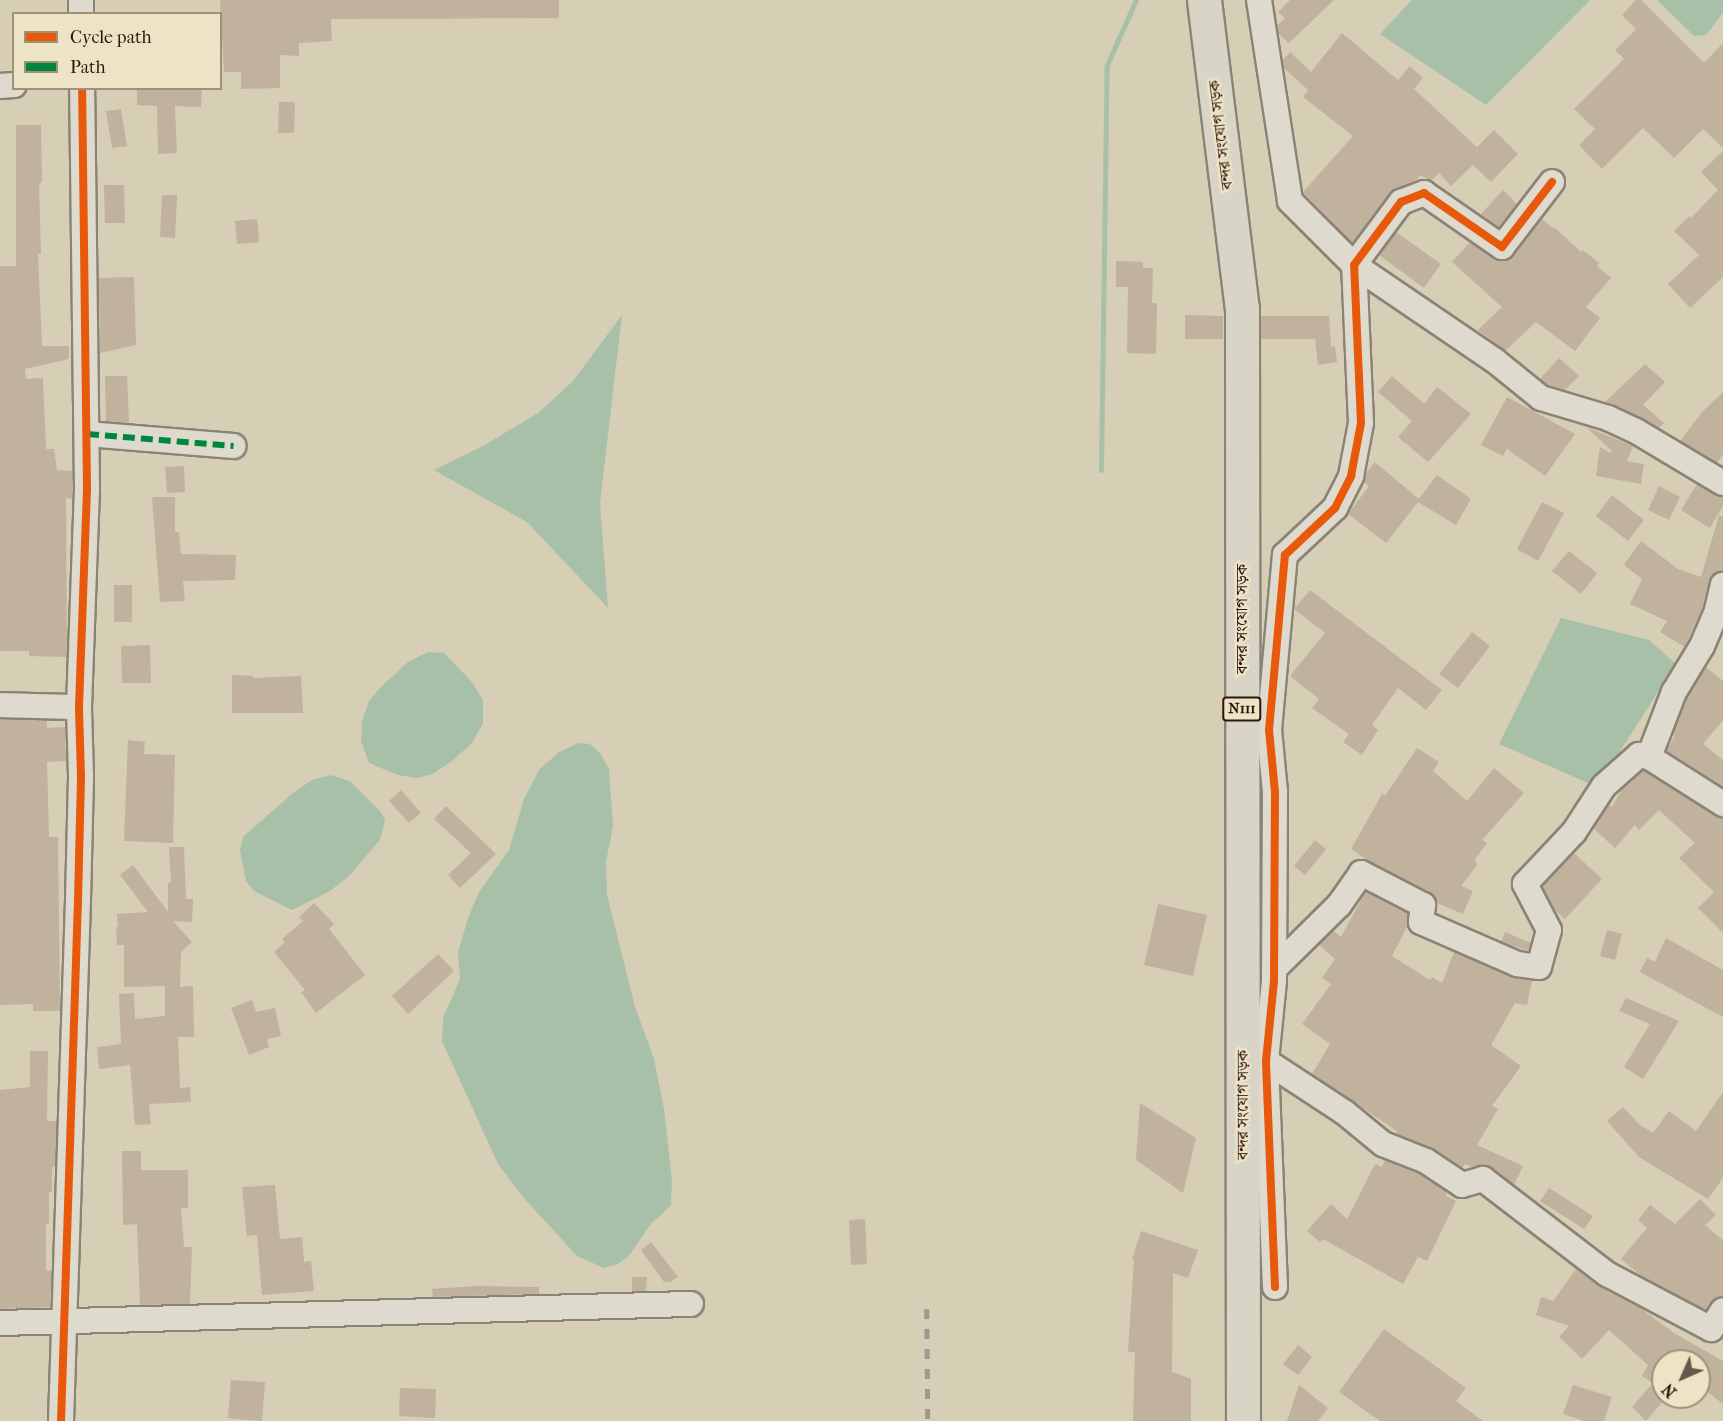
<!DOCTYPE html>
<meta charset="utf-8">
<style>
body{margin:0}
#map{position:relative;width:1723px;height:1421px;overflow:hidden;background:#d6ceb5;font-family:"IM FELL French Canon","Noto Serif Bengali",serif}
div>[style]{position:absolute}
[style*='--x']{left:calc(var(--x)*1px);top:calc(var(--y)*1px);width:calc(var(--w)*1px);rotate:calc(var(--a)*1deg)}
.water>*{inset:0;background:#a9c0a8}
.stream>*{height:5px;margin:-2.5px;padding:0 2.5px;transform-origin:2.5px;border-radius:2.5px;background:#a9c0a8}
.building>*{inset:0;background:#c1b29e}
.roads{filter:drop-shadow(2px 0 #8b8375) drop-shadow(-2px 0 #8b8375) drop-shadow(0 2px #8b8375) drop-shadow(0 -2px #8b8375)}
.minor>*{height:24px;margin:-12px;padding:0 12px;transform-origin:12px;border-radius:12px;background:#dedbce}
.highway>*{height:33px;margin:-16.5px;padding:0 16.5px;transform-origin:16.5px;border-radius:16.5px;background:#d9d5c6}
.rail>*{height:4.5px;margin-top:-2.25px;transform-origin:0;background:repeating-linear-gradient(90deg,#9e988f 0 10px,transparent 0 20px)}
.quiet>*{height:6px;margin-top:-3px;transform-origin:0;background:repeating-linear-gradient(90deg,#00873e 0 12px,transparent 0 18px)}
.cycleway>*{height:8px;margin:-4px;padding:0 4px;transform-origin:4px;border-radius:4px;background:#e8590c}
span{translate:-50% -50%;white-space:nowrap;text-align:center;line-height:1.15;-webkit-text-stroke:4.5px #ede4c6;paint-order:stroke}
.shield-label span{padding:2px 4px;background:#ede4c6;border:2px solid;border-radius:4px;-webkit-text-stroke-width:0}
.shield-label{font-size:15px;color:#2d150d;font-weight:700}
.street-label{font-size:16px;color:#2d150d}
.legend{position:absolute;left:12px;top:12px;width:210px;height:78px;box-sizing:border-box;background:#ede4c6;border:2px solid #a0917c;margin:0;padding:8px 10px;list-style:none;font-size:18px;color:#2d150d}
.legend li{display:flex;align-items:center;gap:12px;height:30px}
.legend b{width:30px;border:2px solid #a0917c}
.north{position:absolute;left:1651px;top:1349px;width:60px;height:60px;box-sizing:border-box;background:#ede4c6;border:2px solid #a0917c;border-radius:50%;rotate:225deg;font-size:16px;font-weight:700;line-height:24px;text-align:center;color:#2d150d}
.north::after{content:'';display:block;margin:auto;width:21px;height:27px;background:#685648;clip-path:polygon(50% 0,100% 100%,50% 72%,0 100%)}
</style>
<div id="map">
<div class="water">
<div style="clip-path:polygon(1412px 0,1590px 0,1486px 105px,1380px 34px)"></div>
<div style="clip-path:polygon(1657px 0,1723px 0,1723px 13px,1706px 35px,1694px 36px)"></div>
<div style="clip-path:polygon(622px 315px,600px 503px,608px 608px,527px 522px,434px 470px,483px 446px,538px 413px,573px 381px)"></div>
<div style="clip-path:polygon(1561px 618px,1649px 640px,1676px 664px,1597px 787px,1499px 744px)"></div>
<div style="clip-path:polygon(428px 652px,444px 653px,471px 681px,483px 700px,483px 723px,472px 743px,451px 762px,432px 774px,417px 778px,398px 775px,369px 763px,361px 741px,362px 721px,369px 701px,381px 687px,408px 662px)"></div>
<div style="clip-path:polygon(578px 743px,590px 744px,600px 753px,609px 769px,613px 826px,606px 862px,607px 895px,635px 1007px,654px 1059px,664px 1109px,672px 1181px,671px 1205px,650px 1225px,629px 1256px,618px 1264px,604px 1268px,577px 1256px,523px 1197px,498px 1164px,442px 1041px,443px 1018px,460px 979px,458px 952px,468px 918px,479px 892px,509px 850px,524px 799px,539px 770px,558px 753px)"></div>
<div style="clip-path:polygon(331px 775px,350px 781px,380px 811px,385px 820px,380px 840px,349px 876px,330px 891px,292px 910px,254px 891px,246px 881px,240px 850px,243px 837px,293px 793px,312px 780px)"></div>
</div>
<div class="stream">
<div style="--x:1101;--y:470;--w:405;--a:-89.2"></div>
<div style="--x:1107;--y:65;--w:71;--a:-66"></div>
</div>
<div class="building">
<div style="clip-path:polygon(220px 0,559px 0,559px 18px,331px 19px,332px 41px,299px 43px,299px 56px,280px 55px,280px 88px,241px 89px,241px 72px,224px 72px)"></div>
<div style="clip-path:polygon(1290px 0,1334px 0,1289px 43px,1278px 33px,1277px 26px,1285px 18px,1278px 12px)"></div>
<div style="clip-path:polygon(1636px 0,1641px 0,1704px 63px,1723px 43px,1723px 148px,1703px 129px,1674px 158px,1643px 128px,1602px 169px,1579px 145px,1595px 129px,1574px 109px,1624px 59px,1615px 50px,1636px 29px,1622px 15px)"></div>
<div style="clip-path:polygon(1342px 33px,1398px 80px,1410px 66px,1423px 78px,1414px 89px,1477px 147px,1494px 130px,1518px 154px,1491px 182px,1473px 165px,1451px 186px,1439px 173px,1431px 181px,1420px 175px,1415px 181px,1390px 193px,1352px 243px,1303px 192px,1353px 136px,1303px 97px,1308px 90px,1284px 68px,1283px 60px,1290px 52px,1311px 72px)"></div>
<div style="clip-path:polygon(137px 88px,202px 88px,201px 107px,175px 106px,177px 153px,158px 154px,157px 106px,137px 105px)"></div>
<div style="clip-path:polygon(279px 102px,295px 102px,294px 133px,278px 133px)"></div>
<div style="clip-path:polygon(121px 109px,127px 146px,112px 148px,106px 111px)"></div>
<div style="clip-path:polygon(16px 125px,41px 125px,42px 183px,39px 183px,41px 254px,38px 254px,42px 346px,69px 346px,69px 359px,25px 369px,26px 379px,43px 378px,46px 449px,54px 449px,57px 470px,73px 471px,72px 499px,66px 498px,67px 657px,29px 656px,29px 651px,0 651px,0 266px,16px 266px)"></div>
<div style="clip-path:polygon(1723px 151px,1723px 277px,1690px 308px,1668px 284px,1699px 255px,1674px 231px,1689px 216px,1691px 218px,1718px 190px,1701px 172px)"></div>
<div style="clip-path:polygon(104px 185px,124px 185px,125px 223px,105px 223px)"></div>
<div style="clip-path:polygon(1503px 190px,1517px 204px,1499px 228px,1481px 214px)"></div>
<div style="clip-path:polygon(162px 195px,177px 195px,175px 238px,160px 237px)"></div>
<div style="clip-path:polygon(257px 219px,259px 242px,237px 244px,235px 221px)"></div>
<div style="clip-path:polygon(1542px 219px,1553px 228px,1554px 227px,1581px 252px,1583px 250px,1599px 263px,1597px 266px,1611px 278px,1586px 307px,1600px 318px,1575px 351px,1536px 322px,1505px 351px,1478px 330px,1502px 307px,1452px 262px,1470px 242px,1494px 259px,1508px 260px)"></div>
<div style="clip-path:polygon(1396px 232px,1441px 264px,1424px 288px,1379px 255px)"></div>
<div style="clip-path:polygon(1116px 261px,1143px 262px,1143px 268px,1153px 268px,1152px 303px,1157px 303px,1156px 354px,1127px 353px,1128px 287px,1116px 287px)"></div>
<div style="clip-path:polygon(134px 277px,136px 345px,100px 353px,99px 278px)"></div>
<div style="clip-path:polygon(1185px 315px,1223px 316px,1223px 339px,1185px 339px)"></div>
<div style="clip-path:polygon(1261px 316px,1329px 316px,1331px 347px,1335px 346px,1337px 362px,1318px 365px,1315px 339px,1261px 339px)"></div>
<div style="clip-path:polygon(1559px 358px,1579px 376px,1565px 390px,1548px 385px,1540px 379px)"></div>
<div style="clip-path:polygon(1645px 364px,1665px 382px,1643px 405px,1664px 423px,1659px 428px,1605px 402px)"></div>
<div style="clip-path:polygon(105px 376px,127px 376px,129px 423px,106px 421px)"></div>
<div style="clip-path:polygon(1392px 376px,1424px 404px,1437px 387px,1471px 414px,1428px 462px,1398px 437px,1412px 421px,1378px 392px)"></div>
<div style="clip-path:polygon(1723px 392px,1723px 454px,1717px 463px,1680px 441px,1702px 412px)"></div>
<div style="clip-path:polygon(1507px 397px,1575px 434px,1545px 476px,1507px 449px,1503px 456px,1481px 445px)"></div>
<div style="clip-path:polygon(1586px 427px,1633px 446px,1627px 461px,1644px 464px,1641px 484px,1596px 476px,1600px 447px,1610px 453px,1612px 451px)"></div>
<div style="clip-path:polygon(1375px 462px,1419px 499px,1437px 475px,1471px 499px,1456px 525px,1418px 502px,1386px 543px,1348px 514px,1369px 486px,1364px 482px,1366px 473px)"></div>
<div style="clip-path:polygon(184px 466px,185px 492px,167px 493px,165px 467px)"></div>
<div style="clip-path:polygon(1697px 484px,1723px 497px,1723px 506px,1710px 528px,1681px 510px)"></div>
<div style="clip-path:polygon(1659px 486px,1680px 497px,1669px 520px,1648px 510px)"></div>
<div style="clip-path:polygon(1612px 495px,1644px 520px,1628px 541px,1596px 516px)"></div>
<div style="clip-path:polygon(152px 497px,175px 497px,175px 532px,179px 532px,181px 554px,236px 555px,235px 580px,183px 581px,185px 601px,160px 602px)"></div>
<div style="clip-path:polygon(1542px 502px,1564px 513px,1538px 561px,1517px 549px)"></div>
<div style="clip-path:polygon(1719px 515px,1723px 516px,1723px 571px,1713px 575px,1709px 581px,1703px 606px,1685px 647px,1660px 632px,1667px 621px,1630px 604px,1642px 579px,1624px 565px,1641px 541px,1678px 569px,1701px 577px)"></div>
<div style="clip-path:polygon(1569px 551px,1597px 573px,1581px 594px,1552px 571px)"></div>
<div style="clip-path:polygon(114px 585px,132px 585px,132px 622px,114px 622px)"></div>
<div style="clip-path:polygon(1310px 590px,1442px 690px,1426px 710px,1398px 688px,1372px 725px,1378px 730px,1362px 755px,1343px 742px,1349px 734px,1312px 708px,1319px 699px,1290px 676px,1325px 633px,1294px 609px)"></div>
<div style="clip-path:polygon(1472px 632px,1490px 646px,1458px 688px,1439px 674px)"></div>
<div style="clip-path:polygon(150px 645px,151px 683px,122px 683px,121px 646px)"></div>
<div style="clip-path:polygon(1706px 667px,1723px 681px,1723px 720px,1703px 744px,1723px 760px,1723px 787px,1666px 751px,1675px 736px,1673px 734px,1687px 698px)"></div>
<div style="clip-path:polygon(232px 675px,253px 676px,253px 678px,301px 676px,303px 713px,232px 713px)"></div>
<div style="clip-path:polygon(0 719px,47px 720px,47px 728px,65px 727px,66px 761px,47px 762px,49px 837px,58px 837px,60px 1011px,33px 1011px,33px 1004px,0 1005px)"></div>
<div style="clip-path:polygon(128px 740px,145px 742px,144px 754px,175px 755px,173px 843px,124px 841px)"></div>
<div style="clip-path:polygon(1417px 748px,1439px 762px,1433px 771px,1467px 801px,1494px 768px,1524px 793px,1482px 840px,1487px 843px,1474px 861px,1478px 864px,1461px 886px,1473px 891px,1463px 914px,1437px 903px,1430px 892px,1370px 862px,1351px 849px,1382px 794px,1385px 796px)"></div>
<div style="clip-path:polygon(1643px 770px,1723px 818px,1723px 933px,1698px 908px,1714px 892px,1679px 858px,1695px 843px,1659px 810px,1639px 830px,1635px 825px,1615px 848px,1593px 828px,1609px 805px,1612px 807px,1622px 789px)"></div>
<div style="clip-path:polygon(401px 790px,421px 813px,409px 823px,389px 801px)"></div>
<div style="clip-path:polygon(446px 806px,496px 854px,460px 888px,448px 875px,471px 853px,434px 819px)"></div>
<div style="clip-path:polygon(1315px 840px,1326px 849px,1305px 875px,1294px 866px)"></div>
<div style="clip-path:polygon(169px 847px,184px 847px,186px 899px,193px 899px,192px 922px,173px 921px,192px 942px,181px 952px,180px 987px,193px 986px,194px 1037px,178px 1037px,180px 1088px,190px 1087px,191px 1102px,149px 1104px,151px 1124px,135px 1125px,130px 1065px,99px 1069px,97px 1047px,121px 1044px,119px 994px,134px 993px,135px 1019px,165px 1016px,165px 986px,124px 987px,124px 945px,117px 945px,116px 927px,118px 927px,117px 914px,148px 912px,120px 875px,133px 865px,168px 912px,168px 883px,171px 883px)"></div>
<div style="clip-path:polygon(1574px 853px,1602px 879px,1565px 919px,1554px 909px,1542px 886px)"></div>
<div style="clip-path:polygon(1366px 891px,1408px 913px,1408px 925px,1392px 956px,1430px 980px,1432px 977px,1442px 983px,1454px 952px,1512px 977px,1532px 980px,1527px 1005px,1515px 1003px,1491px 1045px,1521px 1066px,1492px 1106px,1498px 1109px,1477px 1145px,1523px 1166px,1514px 1185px,1486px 1165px,1472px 1167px,1465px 1164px,1462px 1168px,1431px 1148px,1396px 1134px,1397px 1131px,1312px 1074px,1330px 1044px,1302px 1024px,1331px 984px,1322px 978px,1335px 959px,1319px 945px,1333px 930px,1341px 937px)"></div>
<div style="clip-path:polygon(314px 903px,334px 924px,329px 929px,365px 975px,316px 1013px,301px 992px,305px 990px,274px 952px,285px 942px,282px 939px,303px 921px,299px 917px)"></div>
<div style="clip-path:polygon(1158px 904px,1207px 915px,1193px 976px,1144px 965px)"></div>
<div style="clip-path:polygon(1607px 930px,1622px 934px,1615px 960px,1600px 956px)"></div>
<div style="clip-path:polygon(1505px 932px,1531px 943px,1529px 951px,1501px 942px)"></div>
<div style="clip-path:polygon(1666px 938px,1723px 970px,1723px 1017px,1640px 972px,1647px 958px,1655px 962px)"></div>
<div style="clip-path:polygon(438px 954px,454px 971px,408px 1014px,392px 996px)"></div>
<div style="clip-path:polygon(1626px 998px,1679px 1021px,1643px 1079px,1624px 1067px,1650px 1024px,1619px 1011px)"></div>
<div style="clip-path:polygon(252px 1000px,256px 1012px,275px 1008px,281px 1036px,267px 1039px,269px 1047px,249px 1055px,231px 1008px)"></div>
<div style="clip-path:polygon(30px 1051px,48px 1051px,47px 1121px,57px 1121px,55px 1167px,52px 1167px,52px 1192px,49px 1192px,49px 1224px,46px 1224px,46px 1271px,52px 1270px,50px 1307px,0 1309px,0 1090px,30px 1087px)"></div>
<div style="clip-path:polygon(1723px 1092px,1723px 1178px,1708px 1199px,1639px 1157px,1607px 1121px,1623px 1107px,1640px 1125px,1653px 1133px,1669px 1111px,1696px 1131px)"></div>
<div style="clip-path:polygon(1140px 1103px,1196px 1138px,1183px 1193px,1136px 1160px)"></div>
<div style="clip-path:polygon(122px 1151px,141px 1151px,141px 1170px,188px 1170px,188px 1208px,181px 1208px,184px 1247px,192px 1247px,190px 1304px,140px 1305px,137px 1224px,123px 1225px)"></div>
<div style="clip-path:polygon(1385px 1160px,1419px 1174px,1447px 1192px,1446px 1196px,1456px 1201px,1427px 1261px,1418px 1257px,1403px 1284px,1323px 1239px,1320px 1242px,1307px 1231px,1331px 1204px,1347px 1219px,1375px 1164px,1382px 1167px)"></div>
<div style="clip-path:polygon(275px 1185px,280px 1239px,302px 1237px,304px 1262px,311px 1261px,314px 1291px,262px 1295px,257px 1235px,247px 1236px,242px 1187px)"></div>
<div style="clip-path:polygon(1549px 1188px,1593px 1216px,1584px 1229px,1540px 1201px)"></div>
<div style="clip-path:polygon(1700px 1199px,1716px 1215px,1705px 1225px,1723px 1240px,1723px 1296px,1716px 1298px,1706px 1310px,1640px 1275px,1621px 1259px,1647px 1228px,1638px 1220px,1650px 1205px,1675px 1224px)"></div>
<div style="clip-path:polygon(865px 1219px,867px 1264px,851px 1265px,849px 1220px)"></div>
<div style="clip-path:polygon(1141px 1231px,1198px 1250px,1188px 1278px,1173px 1273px,1172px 1372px,1191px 1379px,1191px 1421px,1133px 1421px,1135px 1352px,1128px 1352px,1134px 1260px,1132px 1259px)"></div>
<div style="clip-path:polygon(651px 1242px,678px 1277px,670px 1282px,664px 1282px,641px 1250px)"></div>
<div style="clip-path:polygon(1576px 1269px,1600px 1287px,1640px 1308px,1674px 1333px,1723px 1361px,1723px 1404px,1699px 1385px,1699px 1361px,1663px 1361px,1663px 1401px,1646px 1421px,1632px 1407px,1653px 1383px,1642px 1376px,1648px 1365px,1609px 1330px,1582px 1359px,1559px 1337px,1569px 1326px,1536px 1315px,1541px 1297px,1553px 1301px)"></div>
<div style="clip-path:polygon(632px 1277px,647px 1277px,646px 1291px,632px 1291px)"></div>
<div style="clip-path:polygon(476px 1286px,539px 1287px,539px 1294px,433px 1297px,432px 1289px)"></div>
<div style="clip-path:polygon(1384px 1329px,1466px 1388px,1456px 1401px,1483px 1421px,1380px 1421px,1339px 1392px)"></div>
<div style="clip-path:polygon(1298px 1345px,1312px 1357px,1298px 1375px,1283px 1364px)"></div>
<div style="clip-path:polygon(231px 1380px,265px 1382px,262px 1421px,228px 1418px)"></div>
<div style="clip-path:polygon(1299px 1385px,1328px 1408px,1318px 1421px,1287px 1421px)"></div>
<div style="clip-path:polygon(1573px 1385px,1612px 1397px,1604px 1421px,1584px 1421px,1563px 1414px)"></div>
<div style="clip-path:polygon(400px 1388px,436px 1389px,435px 1418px,399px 1416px)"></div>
</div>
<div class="roads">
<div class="minor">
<div style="--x:81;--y:0;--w:14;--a:90"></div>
<div style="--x:1259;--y:0;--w:203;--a:81.2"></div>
<div style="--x:1290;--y:201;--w:91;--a:45"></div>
<div style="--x:1354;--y:265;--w:169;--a:34.2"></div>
<div style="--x:1494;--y:360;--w:60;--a:39"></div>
<div style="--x:1541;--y:398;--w:70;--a:16.6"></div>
<div style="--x:1608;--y:418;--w:31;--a:25"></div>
<div style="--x:1636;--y:431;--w:101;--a:30.9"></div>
<div style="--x:0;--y:86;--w:14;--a:-4"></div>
<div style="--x:87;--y:434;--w:147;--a:4.7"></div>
<div style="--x:0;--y:705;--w:79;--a:1.5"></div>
<div style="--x:1649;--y:757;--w:88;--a:32.4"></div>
<div style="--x:1274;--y:969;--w:91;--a:-44.6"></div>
<div style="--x:1339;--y:905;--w:39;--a:-55"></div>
<div style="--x:1361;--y:873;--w:70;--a:27.3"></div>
<div style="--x:1423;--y:905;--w:17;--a:97"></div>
<div style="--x:1421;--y:922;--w:105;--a:23.6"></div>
<div style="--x:1517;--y:964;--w:22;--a:8"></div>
<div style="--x:1539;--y:967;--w:38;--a:-75"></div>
<div style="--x:1549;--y:930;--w:52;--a:-117.6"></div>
<div style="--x:1525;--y:884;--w:71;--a:-46.7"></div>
<div style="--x:1574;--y:832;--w:55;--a:-56.9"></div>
<div style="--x:1604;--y:786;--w:47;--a:-41.5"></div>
<div style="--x:1639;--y:755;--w:10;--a:11"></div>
<div style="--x:1649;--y:757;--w:70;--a:-69"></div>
<div style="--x:1674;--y:692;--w:54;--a:-58.7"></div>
<div style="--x:1702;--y:646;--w:39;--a:-67"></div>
<div style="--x:1717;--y:610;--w:26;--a:-77"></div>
<div style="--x:1266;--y:1061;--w:93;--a:33.2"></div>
<div style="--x:1344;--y:1112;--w:50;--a:39.4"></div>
<div style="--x:1383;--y:1144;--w:46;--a:21.6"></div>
<div style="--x:1426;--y:1161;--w:43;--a:33.7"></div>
<div style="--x:1462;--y:1185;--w:22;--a:-16"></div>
<div style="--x:1483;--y:1179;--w:156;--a:37.5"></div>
<div style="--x:1607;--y:1274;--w:118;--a:27.9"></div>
<div style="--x:1711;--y:1329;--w:22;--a:-58"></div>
<div style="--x:1275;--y:1287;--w:226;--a:-92.3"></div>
<div style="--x:1266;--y:1061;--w:80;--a:-84.3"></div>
<div style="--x:1274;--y:981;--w:189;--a:-89.7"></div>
<div style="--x:1275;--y:792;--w:62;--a:-95.5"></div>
<div style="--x:1269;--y:730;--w:176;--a:-84.8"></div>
<div style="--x:1285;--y:555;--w:69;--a:-43.2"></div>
<div style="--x:1335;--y:508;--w:36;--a:-63"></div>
<div style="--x:1351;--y:476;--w:54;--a:-79.3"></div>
<div style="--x:1361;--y:423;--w:158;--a:-92.5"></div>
<div style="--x:1354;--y:265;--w:79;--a:-53.3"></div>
<div style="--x:1401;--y:202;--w:25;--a:-21"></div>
<div style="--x:1424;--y:193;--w:95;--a:34.7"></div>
<div style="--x:1502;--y:247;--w:82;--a:-52.4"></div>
<div style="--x:0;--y:1323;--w:691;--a:-1.58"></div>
<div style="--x:61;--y:1421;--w:521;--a:-88.13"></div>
<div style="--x:78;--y:900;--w:124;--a:-88.6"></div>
<div style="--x:81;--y:776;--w:69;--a:-91.7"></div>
<div style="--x:79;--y:707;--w:219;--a:-87.9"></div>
<div style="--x:87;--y:488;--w:400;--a:-90.7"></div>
</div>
<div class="highway">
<div style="--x:1204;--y:0;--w:310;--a:83"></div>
<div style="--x:1242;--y:308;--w:1113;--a:89.95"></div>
</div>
</div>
<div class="rail">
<div style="--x:927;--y:1309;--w:112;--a:89.5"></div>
</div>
<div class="quiet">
<div style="--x:87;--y:434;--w:147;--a:4.7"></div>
</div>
<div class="cycleway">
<div style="--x:1275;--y:1287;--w:226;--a:-92.3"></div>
<div style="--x:1266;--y:1061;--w:80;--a:-84.3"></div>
<div style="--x:1274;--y:981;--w:189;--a:-89.7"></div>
<div style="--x:1275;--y:792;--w:62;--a:-95.5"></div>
<div style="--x:1269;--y:730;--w:176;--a:-84.8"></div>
<div style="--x:1285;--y:555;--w:69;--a:-43.2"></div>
<div style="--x:1335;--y:508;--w:36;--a:-63"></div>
<div style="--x:1351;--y:476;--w:54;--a:-79.3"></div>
<div style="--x:1361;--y:423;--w:158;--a:-92.5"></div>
<div style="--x:1354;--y:265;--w:79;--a:-53.3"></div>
<div style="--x:1401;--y:202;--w:25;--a:-21"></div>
<div style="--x:1424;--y:193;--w:95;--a:34.7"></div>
<div style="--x:1502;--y:247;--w:82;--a:-52.4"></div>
<div style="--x:61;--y:1421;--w:521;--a:-88.13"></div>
<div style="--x:78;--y:900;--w:124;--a:-88.6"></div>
<div style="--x:81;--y:776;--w:69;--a:-91.7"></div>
<div style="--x:79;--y:707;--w:219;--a:-87.9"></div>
<div style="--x:87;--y:488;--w:400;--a:-90.7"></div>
</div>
<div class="shield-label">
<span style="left:1242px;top:709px">N111</span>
</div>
<div class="street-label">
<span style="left:1221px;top:135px;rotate:-97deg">বন্দর সংযোগ সড়ক</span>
<span style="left:1242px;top:619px;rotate:-90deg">বন্দর সংযোগ সড়ক</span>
<span style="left:1243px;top:1105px;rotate:-90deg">বন্দর সংযোগ সড়ক</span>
</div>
<ul class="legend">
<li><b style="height:8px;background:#e8590c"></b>Cycle path</li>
<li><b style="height:8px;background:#00873e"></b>Path</li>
</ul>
<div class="north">N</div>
</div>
